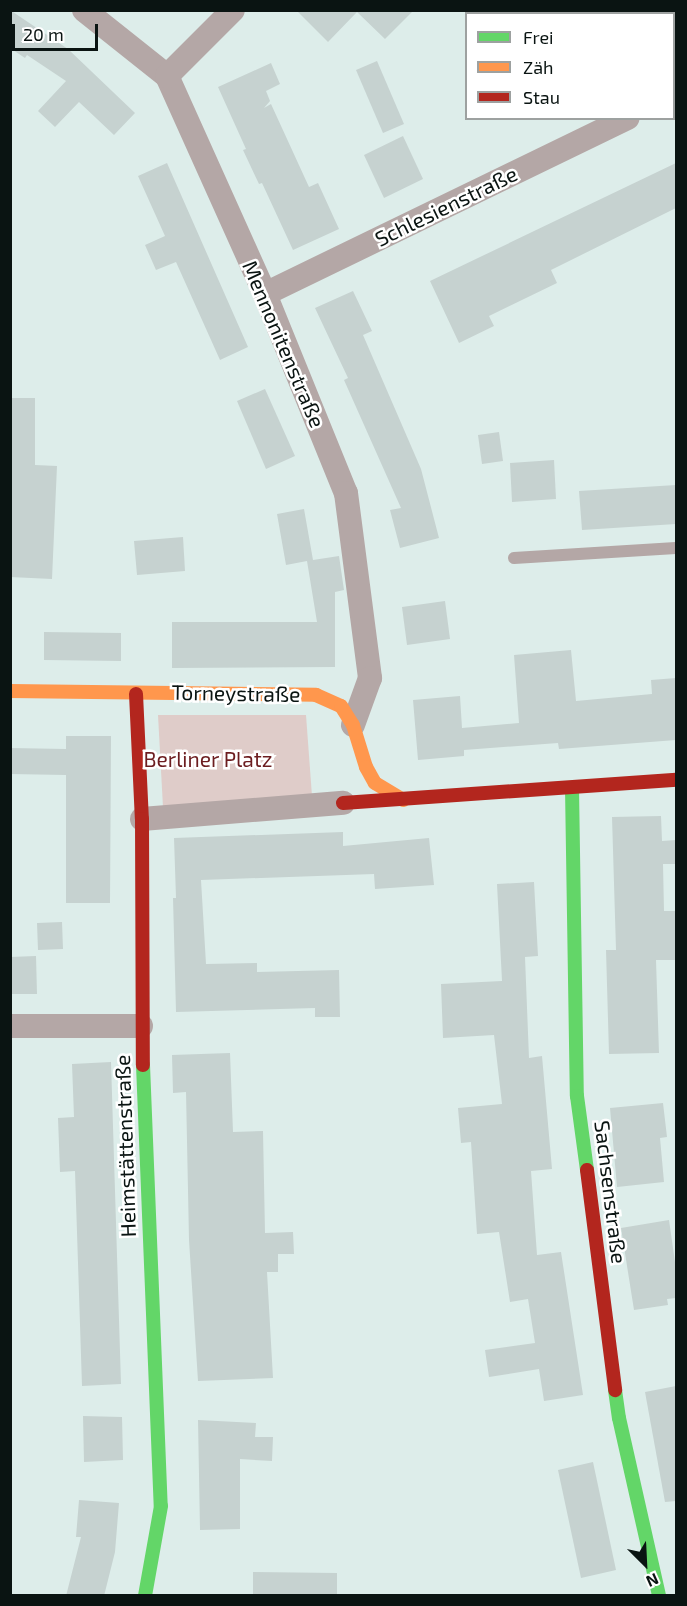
<!DOCTYPE html>
<meta charset="utf-8">
<style>
body{margin:0}
#map{position:relative;width:687px;height:1606px;overflow:hidden;background:#ddedea;font-family:"Exo 2",sans-serif}
div>[style]{position:absolute}
[style*='--x']{left:calc(var(--x)*1px);top:calc(var(--y)*1px);width:calc(var(--w)*1px);rotate:calc(var(--a)*1deg)}
.green>*{inset:0;background:#dfccc9}
.building>*{inset:0;background:#c6d2d0}
.lane>*{height:12px;margin:-6px;padding:0 6px;transform-origin:6px;border-radius:6px;background:#b4a7a6}
.street>*{height:24px;margin:-12px;padding:0 12px;transform-origin:12px;border-radius:12px;background:#b4a7a6}
.fast>*{height:14px;margin:-7px;padding:0 7px;transform-origin:7px;border-radius:7px;background:#63d668}
.slow>*{height:14px;margin:-7px;padding:0 7px;transform-origin:7px;border-radius:7px;background:#ff974d}
.jam>*{height:14px;margin:-7px;padding:0 7px;transform-origin:7px;border-radius:7px;background:#b3261e}
span{translate:-50% -50%;white-space:nowrap;text-align:center;line-height:1.15;-webkit-text-stroke:5px #fff;paint-order:stroke}
.street-label{font-size:21px;color:#0a1412}
.park-label{font-size:21px;color:#6c1d20}
.frame{position:absolute;inset:0;border:12px solid #0a1412;pointer-events:none}
.legend{position:absolute;left:465px;top:12px;width:210px;height:108px;box-sizing:border-box;background:#fff;border:2px solid #9da1a0;margin:0;padding:8px 10px;list-style:none;font-size:18px;color:#0a1412}
.legend li{display:flex;align-items:center;gap:12px;height:30px}
.legend b{width:30px;border:2px solid #9da1a0}
.north{position:absolute;left:615px;top:1534px;width:60px;height:60px;-webkit-text-stroke:4px #fff;paint-order:stroke;rotate:156deg;font-size:16px;font-weight:700;line-height:24px;text-align:center;color:#0a1412}
.north::after{content:'';display:block;margin:auto;width:21px;height:27px;background:#0a1412;clip-path:polygon(50% 0,100% 100%,50% 72%,0 100%)}
.scale{position:absolute;left:12px;top:24px;width:86px;height:27px;box-sizing:border-box;border:3px solid #0a1412;border-top:0;padding-left:8px;font-size:18px;line-height:21px;white-space:nowrap;color:#0a1412;-webkit-text-stroke:4px #fff;paint-order:stroke}
</style>
<div id="map">
<div class="green">
<div style="clip-path:polygon(158px 715px,306px 715px,312px 796px,163px 807px)"></div>
</div>
<div class="building">
<div style="clip-path:polygon(10px 10px,68px 49px,135px 113px,114px 135px,79px 102px,55px 127px,38px 111px,66px 81px,27px 55px,25px 58px,10px 48px)"></div>
<div style="clip-path:polygon(296px 10px,414px 10px,385px 39px,357px 12px,328px 42px)"></div>
<div style="clip-path:polygon(377px 61px,404px 124px,383px 133px,356px 70px)"></div>
<div style="clip-path:polygon(271px 63px,280px 84px,266px 91px,270px 101px,264px 108px,271px 104px,309px 187px,318px 183px,339px 229px,293px 250px,262px 183px,259px 184px,243px 150px,246px 149px,218px 87px)"></div>
<div style="clip-path:polygon(403px 136px,423px 179px,384px 198px,364px 155px)"></div>
<div style="clip-path:polygon(167px 163px,248px 347px,220px 360px,176px 262px,156px 270px,145px 245px,165px 236px,138px 176px)"></div>
<div style="clip-path:polygon(676px 163px,676px 208px,551px 270px,557px 283px,489px 316px,494px 326px,459px 343px,430px 281px)"></div>
<div style="clip-path:polygon(353px 291px,372px 331px,363px 335px,421px 469px,439px 538px,400px 548px,390px 510px,401px 508px,344px 380px,348px 378px,315px 308px)"></div>
<div style="clip-path:polygon(265px 389px,295px 456px,266px 469px,237px 401px)"></div>
<div style="clip-path:polygon(10px 398px,35px 398px,35px 465px,57px 466px,52px 579px,10px 577px)"></div>
<div style="clip-path:polygon(499px 432px,503px 461px,482px 464px,478px 435px)"></div>
<div style="clip-path:polygon(554px 460px,556px 499px,512px 502px,510px 463px)"></div>
<div style="clip-path:polygon(676px 485px,676px 524px,582px 530px,579px 491px)"></div>
<div style="clip-path:polygon(304px 509px,313px 560px,339px 556px,344px 590px,335px 592px,335px 667px,172px 668px,172px 622px,317px 622px,307px 561px,286px 565px,277px 514px)"></div>
<div style="clip-path:polygon(183px 537px,185px 571px,137px 575px,134px 541px)"></div>
<div style="clip-path:polygon(445px 601px,450px 639px,407px 645px,402px 607px)"></div>
<div style="clip-path:polygon(44px 632px,121px 633px,121px 661px,44px 660px)"></div>
<div style="clip-path:polygon(571px 650px,576px 701px,652px 694px,651px 680px,676px 678px,676px 740px,559px 749px,558px 743px,464px 750px,464px 756px,418px 760px,413px 700px,460px 696px,462px 728px,519px 723px,514px 655px)"></div>
<div style="clip-path:polygon(66px 736px,111px 736px,110px 903px,66px 903px,66px 775px,10px 774px,10px 748px,66px 749px)"></div>
<div style="clip-path:polygon(661px 816px,662px 841px,676px 840px,676px 864px,663px 864px,664px 911px,676px 911px,676px 960px,656px 960px,659px 1053px,609px 1054px,606px 950px,616px 950px,612px 817px)"></div>
<div style="clip-path:polygon(343px 832px,343px 846px,429px 838px,434px 885px,375px 889px,374px 874px,201px 880px,206px 964px,257px 963px,257px 972px,339px 970px,340px 1017px,315px 1017px,315px 1008px,176px 1012px,173px 898px,176px 898px,174px 838px)"></div>
<div style="clip-path:polygon(534px 882px,538px 956px,525px 957px,529px 1058px,542px 1056px,552px 1169px,531px 1171px,537px 1255px,561px 1252px,583px 1395px,544px 1401px,539px 1369px,489px 1377px,485px 1350px,535px 1343px,528px 1299px,510px 1302px,499px 1232px,477px 1234px,471px 1142px,461px 1143px,458px 1108px,502px 1104px,494px 1035px,443px 1038px,441px 984px,502px 981px,497px 884px)"></div>
<div style="clip-path:polygon(62px 922px,63px 949px,38px 950px,37px 923px)"></div>
<div style="clip-path:polygon(36px 956px,37px 994px,10px 994px,10px 957px)"></div>
<div style="clip-path:polygon(230px 1053px,233px 1132px,263px 1131px,265px 1233px,293px 1232px,294px 1254px,278px 1254px,278px 1272px,267px 1272px,273px 1378px,198px 1381px,189px 1240px,186px 1092px,173px 1093px,172px 1055px)"></div>
<div style="clip-path:polygon(111px 1062px,121px 1384px,82px 1386px,75px 1171px,60px 1172px,58px 1118px,74px 1117px,72px 1064px)"></div>
<div style="clip-path:polygon(663px 1103px,667px 1137px,660px 1138px,664px 1182px,617px 1187px,610px 1108px)"></div>
<div style="clip-path:polygon(669px 1220px,676px 1269px,676px 1298px,667px 1299px,668px 1305px,634px 1310px,621px 1228px)"></div>
<div style="clip-path:polygon(676px 1386px,676px 1501px,665px 1502px,645px 1392px)"></div>
<div style="clip-path:polygon(83px 1416px,122px 1417px,123px 1460px,84px 1462px)"></div>
<div style="clip-path:polygon(198px 1420px,256px 1423px,255px 1437px,273px 1437px,272px 1461px,240px 1459px,240px 1529px,200px 1530px)"></div>
<div style="clip-path:polygon(593px 1462px,616px 1570px,581px 1578px,558px 1470px)"></div>
<div style="clip-path:polygon(79px 1500px,119px 1503px,115px 1552px,104px 1596px,66px 1596px,81px 1537px,76px 1537px)"></div>
<div style="clip-path:polygon(253px 1572px,337px 1573px,337px 1596px,253px 1596px)"></div>
</div>
<div class="lane">
<div style="--x:514;--y:558;--w:162;--a:-3.5"></div>
</div>
<div class="street">
<div style="--x:84;--y:10;--w:106;--a:38.5"></div>
<div style="--x:167;--y:76;--w:239;--a:65.8"></div>
<div style="--x:265;--y:294;--w:215;--a:67.9"></div>
<div style="--x:346;--y:493;--w:187;--a:82.6"></div>
<div style="--x:370;--y:678;--w:50;--a:109.9"></div>
<div style="--x:167;--y:76;--w:93;--a:-45"></div>
<div style="--x:674;--y:96;--w:2;--a:-27"></div>
<div style="--x:265;--y:294;--w:403;--a:-25.9"></div>
<div style="--x:142;--y:819;--w:202;--a:-4.6"></div>
<div style="--x:10;--y:1026;--w:131;--a:0"></div>
</div>
<div class="fast">
<div style="--x:572;--y:788;--w:308;--a:89.1"></div>
<div style="--x:577;--y:1096;--w:75;--a:82.3"></div>
<div style="--x:143;--y:1065;--w:441;--a:87.7"></div>
<div style="--x:161;--y:1506;--w:91;--a:100.1"></div>
<div style="--x:615;--y:1390;--w:28;--a:82"></div>
<div style="--x:619;--y:1418;--w:182;--a:77.3"></div>
</div>
<div class="slow">
<div style="--x:10;--y:691;--w:306;--a:0.7"></div>
<div style="--x:316;--y:695;--w:27;--a:24"></div>
<div style="--x:341;--y:706;--w:22;--a:58"></div>
<div style="--x:353;--y:725;--w:44;--a:72.8"></div>
<div style="--x:366;--y:767;--w:18;--a:61"></div>
<div style="--x:375;--y:783;--w:33;--a:31"></div>
</div>
<div class="jam">
<div style="--x:136;--y:694;--w:125;--a:87.3"></div>
<div style="--x:142;--y:819;--w:246;--a:89.8"></div>
<div style="--x:343;--y:803;--w:334;--a:-4"></div>
<div style="--x:587;--y:1170;--w:222;--a:82.7"></div>
</div>
<div class="street-label">
<span style="left:446px;top:206px;rotate:-26deg">Schlesienstraße</span>
<span style="left:284px;top:344px;rotate:67deg">Mennonitenstraße</span>
<span style="left:236px;top:693px;rotate:1deg">Torneystraße</span>
<span style="left:125px;top:1146px;rotate:-92deg">Heimstättenstraße</span>
<span style="left:611px;top:1192px;rotate:83deg">Sachsenstraße</span>
</div>
<div class="park-label">
<span style="left:208px;top:759px">Berliner Platz</span>
</div>
<div class="frame"></div>
<ul class="legend">
<li><b style="height:8px;background:#63d668"></b>Frei</li>
<li><b style="height:8px;background:#ff974d"></b>Zäh</li>
<li><b style="height:8px;background:#b3261e"></b>Stau</li>
</ul>
<div class="north">N</div>
<div class="scale">20 m</div>
</div>
